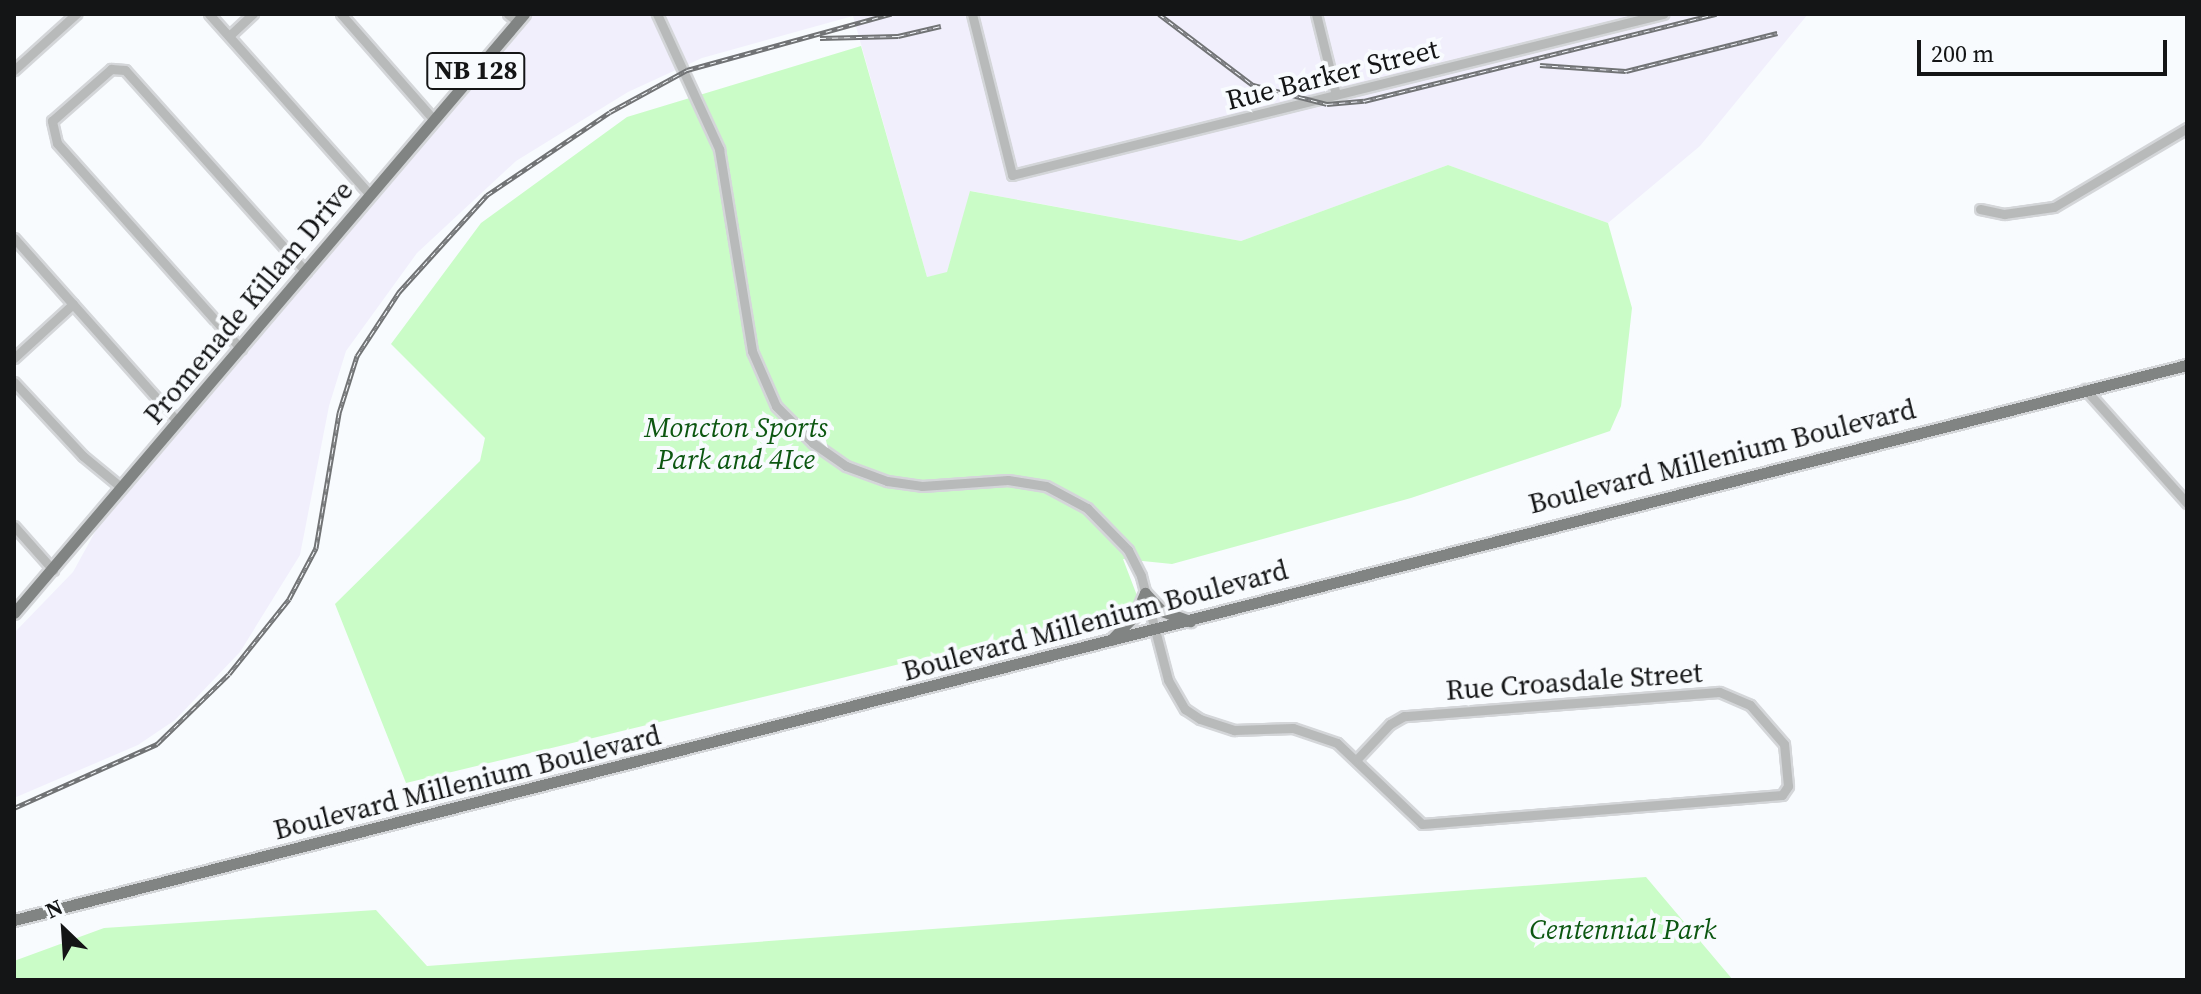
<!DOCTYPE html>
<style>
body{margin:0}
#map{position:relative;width:2201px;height:994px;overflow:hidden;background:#f8fbfe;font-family:"Source Serif 4",serif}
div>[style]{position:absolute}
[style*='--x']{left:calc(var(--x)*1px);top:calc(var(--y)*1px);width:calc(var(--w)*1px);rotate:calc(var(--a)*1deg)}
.industrial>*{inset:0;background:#f1effc}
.green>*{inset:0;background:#cafcc7}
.roads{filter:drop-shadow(2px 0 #d4d6d9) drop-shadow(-2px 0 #d4d6d9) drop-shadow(0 2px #d4d6d9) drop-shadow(0 -2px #d4d6d9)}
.minor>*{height:9px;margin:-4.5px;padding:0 4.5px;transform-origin:4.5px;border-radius:4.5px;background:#b8baba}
.major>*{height:11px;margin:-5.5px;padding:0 5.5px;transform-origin:5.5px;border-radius:5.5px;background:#818483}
.rail>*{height:5px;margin-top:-2.5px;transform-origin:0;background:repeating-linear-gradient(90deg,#f8fbfe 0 6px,#717375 0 12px);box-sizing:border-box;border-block:2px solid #717375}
span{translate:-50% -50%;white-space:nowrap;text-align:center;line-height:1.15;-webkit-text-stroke:8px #f8fbfe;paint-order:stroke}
.shield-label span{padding:2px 6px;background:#f8fbfe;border:2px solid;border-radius:6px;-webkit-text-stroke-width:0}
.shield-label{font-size:26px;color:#141516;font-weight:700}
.street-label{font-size:28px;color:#141516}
.park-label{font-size:28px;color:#0c5711;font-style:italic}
.frame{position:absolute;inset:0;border:16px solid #141516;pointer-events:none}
.north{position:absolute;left:24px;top:890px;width:80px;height:80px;-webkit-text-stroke:6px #f8fbfe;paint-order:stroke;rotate:335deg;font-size:22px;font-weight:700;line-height:32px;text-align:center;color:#141516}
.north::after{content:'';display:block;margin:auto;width:28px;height:36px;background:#141516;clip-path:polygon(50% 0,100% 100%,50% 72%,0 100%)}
.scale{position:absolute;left:1917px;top:40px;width:250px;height:36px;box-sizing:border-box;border:4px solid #141516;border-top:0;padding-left:10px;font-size:24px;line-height:28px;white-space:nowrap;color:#141516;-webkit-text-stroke:6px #f8fbfe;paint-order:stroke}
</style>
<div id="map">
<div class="industrial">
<div style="clip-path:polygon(522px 14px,1808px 14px,1700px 146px,1608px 223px,1448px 165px,1241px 241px,971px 191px,947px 273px,927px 277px,853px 16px,702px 58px,628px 92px,516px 161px,417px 253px,346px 351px,329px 406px,300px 555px,240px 652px,175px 720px,138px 745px,14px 798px,14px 633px,73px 572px,117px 492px)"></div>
</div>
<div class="green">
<div style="clip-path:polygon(861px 46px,927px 277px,947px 272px,970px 191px,1241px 241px,1448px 165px,1608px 223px,1632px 308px,1621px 406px,1610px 431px,1411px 498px,1172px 564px,1123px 559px,1141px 606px,406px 783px,335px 604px,480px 461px,485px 438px,391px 344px,481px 223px,627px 117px)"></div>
<div style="clip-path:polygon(1646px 877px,1733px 980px,14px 980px,14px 961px,104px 928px,376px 910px,427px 966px)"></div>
</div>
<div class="roads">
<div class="minor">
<div style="--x:209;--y:14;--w:242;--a:48.3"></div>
<div style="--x:341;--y:14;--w:141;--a:48.7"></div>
<div style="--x:508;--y:14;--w:13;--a:39"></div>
<div style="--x:657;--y:14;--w:149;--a:65.3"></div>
<div style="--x:719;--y:149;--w:205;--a:80.7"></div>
<div style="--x:752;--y:351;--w:60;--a:66.4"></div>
<div style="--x:776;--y:406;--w:52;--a:45"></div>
<div style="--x:813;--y:443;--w:40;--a:34.9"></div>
<div style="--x:846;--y:466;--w:44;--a:20.1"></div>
<div style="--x:887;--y:481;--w:35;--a:8"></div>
<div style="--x:922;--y:486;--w:86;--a:-4"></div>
<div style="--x:1008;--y:480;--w:38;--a:9"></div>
<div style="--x:1046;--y:486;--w:47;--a:28.2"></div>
<div style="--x:1087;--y:508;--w:59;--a:45.7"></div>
<div style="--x:1128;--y:550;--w:29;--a:63"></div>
<div style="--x:1141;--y:576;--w:107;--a:75.4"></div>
<div style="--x:1168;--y:680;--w:34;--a:60"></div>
<div style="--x:1185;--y:709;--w:18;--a:34"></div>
<div style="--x:1200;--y:719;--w:36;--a:18"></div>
<div style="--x:1234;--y:730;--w:59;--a:-1.9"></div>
<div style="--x:1293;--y:728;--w:46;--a:18.8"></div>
<div style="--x:1337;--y:743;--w:117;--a:43.6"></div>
<div style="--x:1422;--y:824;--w:361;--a:-4.6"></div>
<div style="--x:1782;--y:795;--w:11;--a:-56"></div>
<div style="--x:1788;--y:786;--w:42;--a:-95.4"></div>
<div style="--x:1784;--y:744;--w:52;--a:-131.1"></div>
<div style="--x:1750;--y:705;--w:34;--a:-157"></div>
<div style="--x:1719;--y:692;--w:316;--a:175.6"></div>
<div style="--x:1404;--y:716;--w:16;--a:150"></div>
<div style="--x:1390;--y:724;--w:47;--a:133.3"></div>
<div style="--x:972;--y:14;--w:166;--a:76"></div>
<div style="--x:1012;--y:175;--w:671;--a:-13.89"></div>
<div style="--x:1316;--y:14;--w:83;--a:76.1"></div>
<div style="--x:229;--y:36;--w:33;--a:-43"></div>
<div style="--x:14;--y:70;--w:84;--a:-42.1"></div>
<div style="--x:1980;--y:209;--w:25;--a:12"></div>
<div style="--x:2004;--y:214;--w:50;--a:-8"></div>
<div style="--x:2054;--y:207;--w:155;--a:-30.7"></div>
<div style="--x:14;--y:238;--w:246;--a:48.3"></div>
<div style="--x:241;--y:349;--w:276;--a:-131.8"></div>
<div style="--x:57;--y:143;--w:23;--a:-103"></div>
<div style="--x:52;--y:121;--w:79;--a:-41.4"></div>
<div style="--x:111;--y:69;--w:14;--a:4"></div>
<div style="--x:125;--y:70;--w:271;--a:48.1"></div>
<div style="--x:14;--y:358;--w:80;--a:-42.5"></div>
<div style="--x:14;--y:382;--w:101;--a:47"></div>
<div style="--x:83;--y:456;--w:50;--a:39.4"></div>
<div style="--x:2085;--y:389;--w:153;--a:48.2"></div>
<div style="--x:14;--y:526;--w:59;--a:48.4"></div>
</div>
<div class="major">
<div style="--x:1145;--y:593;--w:25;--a:47"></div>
<div style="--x:1162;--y:611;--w:30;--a:20"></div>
<div style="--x:14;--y:613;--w:787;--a:-49.59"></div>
<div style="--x:1111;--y:640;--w:36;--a:-46"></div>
<div style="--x:1136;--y:614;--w:23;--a:-67"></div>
<div style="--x:14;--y:920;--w:2243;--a:-14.33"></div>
</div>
</div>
<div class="rail">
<div style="--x:1159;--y:14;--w:118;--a:37.1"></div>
<div style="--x:1253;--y:85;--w:76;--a:14.4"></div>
<div style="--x:1327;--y:104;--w:37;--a:-5"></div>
<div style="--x:1364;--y:101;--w:363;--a:-13.9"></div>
<div style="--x:820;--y:38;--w:78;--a:-1.5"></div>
<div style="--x:898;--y:36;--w:44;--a:-13.1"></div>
<div style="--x:1540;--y:65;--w:86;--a:4"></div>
<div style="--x:1626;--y:71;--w:156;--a:-14.1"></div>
<div style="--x:14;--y:808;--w:157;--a:-24.1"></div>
<div style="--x:157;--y:744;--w:100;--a:-44.2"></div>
<div style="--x:229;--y:674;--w:96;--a:-51.3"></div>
<div style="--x:289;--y:599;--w:58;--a:-62.1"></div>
<div style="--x:316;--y:548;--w:137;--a:-80.3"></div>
<div style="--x:339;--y:413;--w:60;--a:-72.5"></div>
<div style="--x:357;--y:356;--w:77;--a:-56.7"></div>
<div style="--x:399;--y:292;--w:131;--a:-47.8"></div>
<div style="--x:487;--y:195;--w:148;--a:-34"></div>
<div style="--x:610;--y:112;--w:88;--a:-28.6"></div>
<div style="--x:687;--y:70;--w:212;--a:-15.4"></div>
</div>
<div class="shield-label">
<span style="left:476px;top:71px">NB 128</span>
</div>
<div class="street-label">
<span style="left:1332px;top:74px;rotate:-14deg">Rue Barker Street</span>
<span style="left:248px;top:302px;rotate:-50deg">Promenade Killam Drive</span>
<span style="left:1722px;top:456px;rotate:-14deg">Boulevard Millenium Boulevard</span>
<span style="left:1095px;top:620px;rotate:-15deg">Boulevard Millenium Boulevard</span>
<span style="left:1574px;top:681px;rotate:-4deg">Rue Croasdale Street</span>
<span style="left:467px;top:782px;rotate:-14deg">Boulevard Millenium Boulevard</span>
</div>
<div class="park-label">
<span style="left:736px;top:443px">Moncton Sports<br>Park and 4Ice</span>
<span style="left:1623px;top:929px">Centennial Park</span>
</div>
<div class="frame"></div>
<div class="north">N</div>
<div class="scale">200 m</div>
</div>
